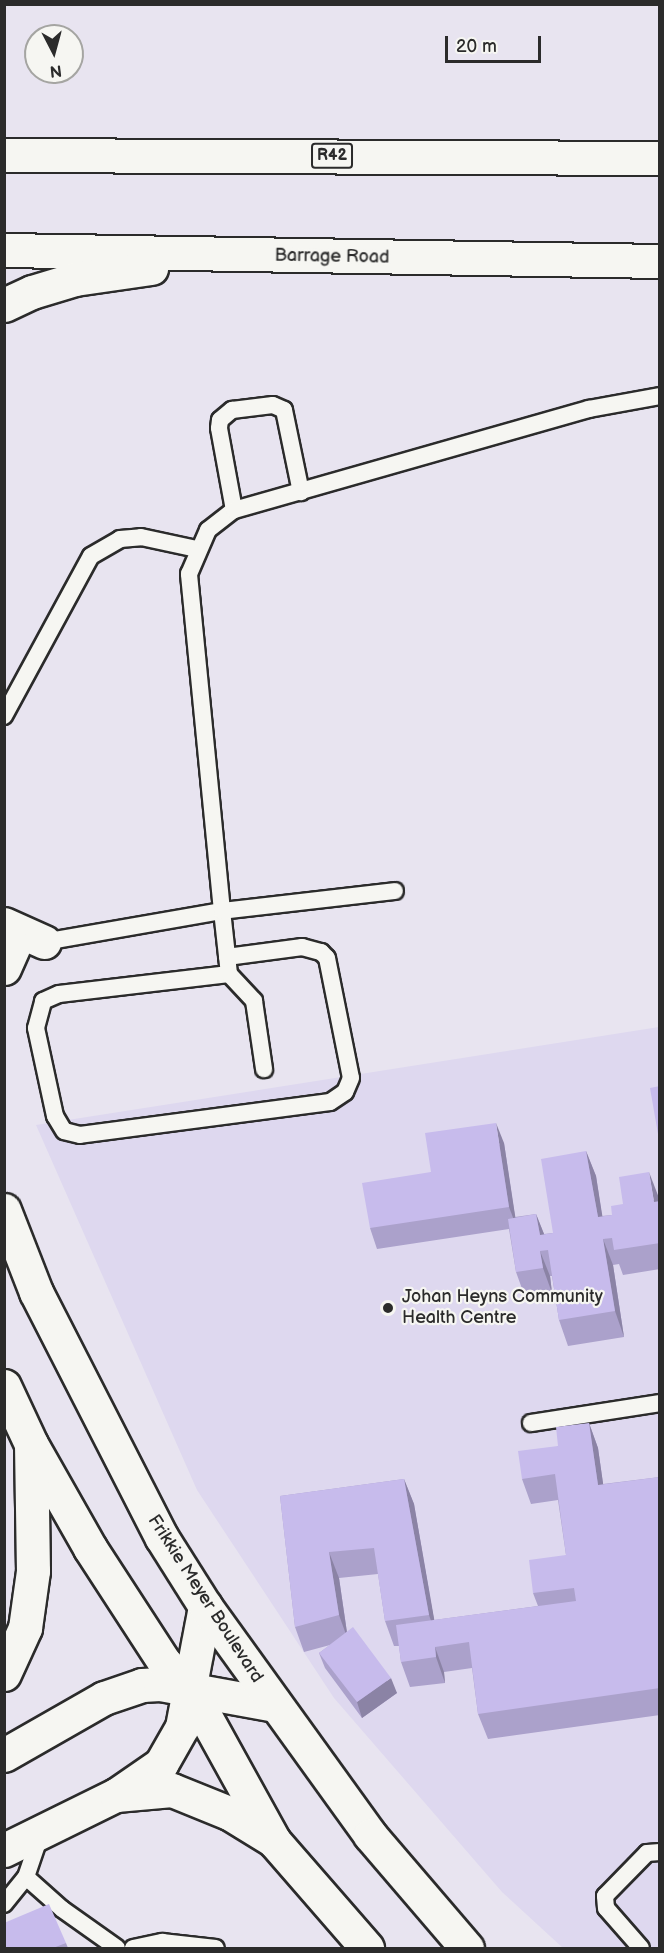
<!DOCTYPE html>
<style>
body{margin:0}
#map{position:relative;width:664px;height:1953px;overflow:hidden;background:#e8e4f0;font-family:"Balsamiq Sans",sans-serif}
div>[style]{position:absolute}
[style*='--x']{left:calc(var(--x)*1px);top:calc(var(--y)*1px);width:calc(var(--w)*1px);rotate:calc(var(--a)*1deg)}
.built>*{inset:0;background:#ded8ef}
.roads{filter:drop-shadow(2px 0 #2b2b2b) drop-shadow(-2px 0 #2b2b2b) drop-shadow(0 2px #2b2b2b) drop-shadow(0 -2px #2b2b2b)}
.service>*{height:16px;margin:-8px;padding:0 8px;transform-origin:8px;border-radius:8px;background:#f6f6f2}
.tertiary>*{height:33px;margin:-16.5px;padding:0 16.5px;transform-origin:16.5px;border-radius:16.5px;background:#f6f6f2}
.secondary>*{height:33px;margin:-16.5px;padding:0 16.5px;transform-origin:16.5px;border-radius:16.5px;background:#f6f6f2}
.primary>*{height:33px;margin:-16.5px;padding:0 16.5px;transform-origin:16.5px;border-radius:16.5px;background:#f6f6f2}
.wall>*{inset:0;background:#aba1cb}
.shaded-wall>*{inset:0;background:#8b83a5}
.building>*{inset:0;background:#c7bbec}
.dots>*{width:16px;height:16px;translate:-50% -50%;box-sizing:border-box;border:3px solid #f6f6f2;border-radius:50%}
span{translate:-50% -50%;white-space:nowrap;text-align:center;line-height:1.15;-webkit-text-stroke:4.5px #f6f6f2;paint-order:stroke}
.shield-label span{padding:2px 4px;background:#f6f6f2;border:2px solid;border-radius:4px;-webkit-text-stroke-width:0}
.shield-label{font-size:16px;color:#2b2b2b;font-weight:700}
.street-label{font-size:18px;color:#2b2b2b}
.poi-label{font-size:18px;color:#2b2b2b}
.left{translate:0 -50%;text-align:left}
.frame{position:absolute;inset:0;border:6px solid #2b2b2b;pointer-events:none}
.north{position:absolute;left:24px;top:24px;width:60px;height:60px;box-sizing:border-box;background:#f6f6f2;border:2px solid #a5a5a2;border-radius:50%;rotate:174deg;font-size:16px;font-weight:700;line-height:24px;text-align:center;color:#2b2b2b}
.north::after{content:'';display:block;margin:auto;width:21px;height:27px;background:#2b2b2b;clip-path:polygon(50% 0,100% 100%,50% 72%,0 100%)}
.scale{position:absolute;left:445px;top:36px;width:96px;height:27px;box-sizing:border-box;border:3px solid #2b2b2b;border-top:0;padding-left:8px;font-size:18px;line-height:21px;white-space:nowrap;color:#2b2b2b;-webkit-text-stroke:4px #f6f6f2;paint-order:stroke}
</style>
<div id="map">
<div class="built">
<div style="clip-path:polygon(659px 1027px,659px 1948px,563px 1948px,502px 1892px,334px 1698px,197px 1490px,36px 1125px)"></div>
</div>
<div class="roads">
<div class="service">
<div style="--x:234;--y:510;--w:83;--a:-100.4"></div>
<div style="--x:219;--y:428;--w:8;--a:-83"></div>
<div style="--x:220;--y:420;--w:16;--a:-40"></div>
<div style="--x:232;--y:410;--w:41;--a:-7"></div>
<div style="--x:273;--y:405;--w:12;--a:24"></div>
<div style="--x:284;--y:410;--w:84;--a:78.3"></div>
<div style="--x:4;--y:716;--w:182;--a:-61.5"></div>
<div style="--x:91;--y:556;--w:34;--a:-30"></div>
<div style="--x:120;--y:539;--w:21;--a:-5"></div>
<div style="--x:141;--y:537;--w:57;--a:12.1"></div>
<div style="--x:38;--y:943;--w:187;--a:-9.9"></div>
<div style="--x:222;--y:911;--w:339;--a:-95.6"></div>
<div style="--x:189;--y:574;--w:48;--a:-66.6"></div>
<div style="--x:208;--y:530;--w:33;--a:-38"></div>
<div style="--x:234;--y:510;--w:369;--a:-15.9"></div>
<div style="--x:589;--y:409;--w:72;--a:-10.4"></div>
<div style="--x:227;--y:957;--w:76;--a:-7.6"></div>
<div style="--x:302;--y:947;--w:20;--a:15"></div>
<div style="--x:321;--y:952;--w:8;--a:45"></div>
<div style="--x:327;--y:958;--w:122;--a:78.7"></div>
<div style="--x:351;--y:1078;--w:15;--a:113"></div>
<div style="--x:345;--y:1092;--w:18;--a:146"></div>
<div style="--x:330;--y:1102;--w:252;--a:172.5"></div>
<div style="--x:80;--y:1135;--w:16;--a:-166"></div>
<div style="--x:64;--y:1131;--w:17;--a:-121"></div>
<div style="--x:55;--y:1116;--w:90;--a:-102.2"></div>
<div style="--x:36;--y:1028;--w:28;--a:-75"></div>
<div style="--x:43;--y:1001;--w:17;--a:-24"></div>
<div style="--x:59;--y:994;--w:171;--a:-6.7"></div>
<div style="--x:229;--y:974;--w:63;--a:-96.3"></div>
<div style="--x:222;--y:911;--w:174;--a:-6.6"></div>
<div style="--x:229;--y:974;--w:37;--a:47"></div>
<div style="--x:254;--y:1001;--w:69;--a:81.6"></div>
<div style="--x:531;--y:1423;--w:131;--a:-8.8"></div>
<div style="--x:26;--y:1877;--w:48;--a:41.6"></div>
<div style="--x:62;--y:1909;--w:67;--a:35.3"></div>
<div style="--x:4;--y:1904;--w:35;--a:-51"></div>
<div style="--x:26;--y:1877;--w:46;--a:-71.2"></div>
<div style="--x:133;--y:1948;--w:30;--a:-12"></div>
<div style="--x:162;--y:1942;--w:54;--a:6.3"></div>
<div style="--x:641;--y:1948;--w:53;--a:-131.2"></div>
<div style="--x:606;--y:1908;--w:12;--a:-95"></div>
<div style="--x:605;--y:1896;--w:60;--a:-45.7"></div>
<div style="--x:647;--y:1853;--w:13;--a:-4"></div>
</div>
<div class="tertiary">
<div style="--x:4;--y:1755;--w:115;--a:-29.7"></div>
<div style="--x:104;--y:1698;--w:40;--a:-18.9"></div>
<div style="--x:142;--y:1685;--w:18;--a:-3"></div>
<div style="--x:160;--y:1684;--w:117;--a:10.3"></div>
<div style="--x:4;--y:1850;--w:125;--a:-26.2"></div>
<div style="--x:116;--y:1795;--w:55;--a:-34.6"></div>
<div style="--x:161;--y:1764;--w:43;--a:-60.4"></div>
<div style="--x:182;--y:1727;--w:123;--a:-79.2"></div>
</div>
<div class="secondary">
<div style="--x:4;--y:924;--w:44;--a:24.2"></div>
<div style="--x:4;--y:968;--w:24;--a:-66"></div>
<div style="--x:4;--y:1210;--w:88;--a:68.7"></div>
<div style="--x:36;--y:1292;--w:276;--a:62.9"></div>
<div style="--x:162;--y:1538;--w:80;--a:57.7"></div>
<div style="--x:205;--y:1606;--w:282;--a:54.2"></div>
<div style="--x:370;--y:1835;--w:149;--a:49.4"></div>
<div style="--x:4;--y:1386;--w:64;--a:65"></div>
<div style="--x:31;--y:1444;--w:120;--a:60.4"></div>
<div style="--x:90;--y:1548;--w:136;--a:57"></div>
<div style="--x:164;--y:1662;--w:37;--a:46"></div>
<div style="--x:190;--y:1689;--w:174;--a:61.1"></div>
<div style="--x:274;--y:1841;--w:142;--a:49"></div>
<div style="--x:4;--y:1674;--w:51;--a:-65.5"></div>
<div style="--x:25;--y:1628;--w:58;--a:-82"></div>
<div style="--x:33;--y:1571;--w:122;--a:-90.9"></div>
<div style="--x:116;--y:1795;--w:56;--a:-5.1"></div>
<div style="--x:172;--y:1790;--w:61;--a:22"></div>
<div style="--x:229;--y:1813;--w:52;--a:31.5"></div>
</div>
<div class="primary">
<div style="--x:4;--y:155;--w:656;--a:0.26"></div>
<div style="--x:4;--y:250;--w:656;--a:0.96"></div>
<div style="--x:4;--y:305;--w:31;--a:-25"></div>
<div style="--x:32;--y:292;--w:45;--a:-16.8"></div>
<div style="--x:75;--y:279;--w:77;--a:-8.2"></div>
</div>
</div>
<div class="wall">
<div style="clip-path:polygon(504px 1143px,515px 1217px,536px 1214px,544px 1234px,553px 1233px,586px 1151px,596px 1176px,602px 1216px,612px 1215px,659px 1198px,660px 1201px,660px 1269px,623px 1275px,619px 1264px,613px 1265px,624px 1337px,568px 1346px,559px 1320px,552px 1276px,550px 1276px,552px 1293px,525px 1297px,516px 1272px,509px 1229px,377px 1249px,370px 1228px,431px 1172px)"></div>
<div style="clip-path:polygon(589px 1423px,598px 1448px,603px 1484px,660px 1477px,660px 1715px,488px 1739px,478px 1714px,472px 1668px,444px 1672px,445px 1683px,410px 1687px,401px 1662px,399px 1646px,394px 1646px,385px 1621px,378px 1574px,339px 1578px,347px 1632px,397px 1693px,362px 1718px,325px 1668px,319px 1653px,330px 1645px,304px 1652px,295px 1627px,280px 1496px,404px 1479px,414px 1504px,434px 1620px,538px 1606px,533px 1593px,566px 1555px,558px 1500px,531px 1504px,522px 1479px,558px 1446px)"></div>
<div style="clip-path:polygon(66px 1943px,68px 1948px,4px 1948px)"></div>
</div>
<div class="shaded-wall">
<div style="clip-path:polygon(496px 1123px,504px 1143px,517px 1228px,509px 1207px)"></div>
<div style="clip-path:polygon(586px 1151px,596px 1176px,606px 1239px,598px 1217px)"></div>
<div style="clip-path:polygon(649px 1172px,659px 1198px,660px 1203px,654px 1202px)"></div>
<div style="clip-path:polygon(536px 1214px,546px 1239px,540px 1235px)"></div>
<div style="clip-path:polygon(603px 1239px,613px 1265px,624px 1337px,615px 1311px)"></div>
<div style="clip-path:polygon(540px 1251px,550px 1276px,552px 1293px,543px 1268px)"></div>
<div style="clip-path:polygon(589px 1423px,598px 1448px,607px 1511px,598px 1485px)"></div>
<div style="clip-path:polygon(404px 1479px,414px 1504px,438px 1641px,429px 1615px)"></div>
<div style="clip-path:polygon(329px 1552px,339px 1578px,348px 1640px,339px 1615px)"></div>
<div style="clip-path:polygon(435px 1647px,444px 1672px,445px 1683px,436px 1657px)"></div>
<div style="clip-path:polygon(391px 1678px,397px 1693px,362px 1718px,357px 1702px)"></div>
</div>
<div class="building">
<div style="clip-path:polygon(660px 1086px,660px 1133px,658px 1134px,650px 1088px)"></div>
<div style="clip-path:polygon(496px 1123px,509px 1207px,370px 1228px,362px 1183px,431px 1172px,425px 1133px)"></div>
<div style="clip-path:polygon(586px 1151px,598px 1217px,612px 1215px,611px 1206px,623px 1204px,619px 1177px,649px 1172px,654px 1202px,660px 1201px,660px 1243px,614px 1250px,612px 1238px,603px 1239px,615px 1311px,559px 1320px,548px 1250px,540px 1251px,543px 1268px,516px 1272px,508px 1219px,536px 1214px,540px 1235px,553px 1233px,541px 1159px)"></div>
<div style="clip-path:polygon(589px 1423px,598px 1485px,660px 1477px,660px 1688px,478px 1714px,469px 1642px,435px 1647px,436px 1657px,401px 1662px,396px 1625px,576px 1601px,574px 1588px,533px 1593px,529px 1560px,566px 1555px,555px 1474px,522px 1479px,518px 1451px,558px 1446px,556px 1427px)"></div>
<div style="clip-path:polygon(404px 1479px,429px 1615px,385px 1621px,374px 1548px,329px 1552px,339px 1615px,295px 1627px,280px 1496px)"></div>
<div style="clip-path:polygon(353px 1627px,391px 1678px,357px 1702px,319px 1653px)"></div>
<div style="clip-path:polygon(49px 1904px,66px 1943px,53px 1948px,4px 1948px,4px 1923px)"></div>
</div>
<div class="dots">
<div style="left:388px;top:1308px;background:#2b2b2b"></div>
</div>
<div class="shield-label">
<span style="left:332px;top:156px">R42</span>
</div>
<div class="street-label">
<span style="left:332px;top:257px;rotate:1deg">Barrage Road</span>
<span style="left:205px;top:1599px;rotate:57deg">Frikkie Meyer Boulevard</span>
</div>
<div class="poi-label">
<span class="left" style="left:402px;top:1308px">Johan Heyns Community<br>Health Centre</span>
</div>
<div class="frame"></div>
<div class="north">N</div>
<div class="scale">20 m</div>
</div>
